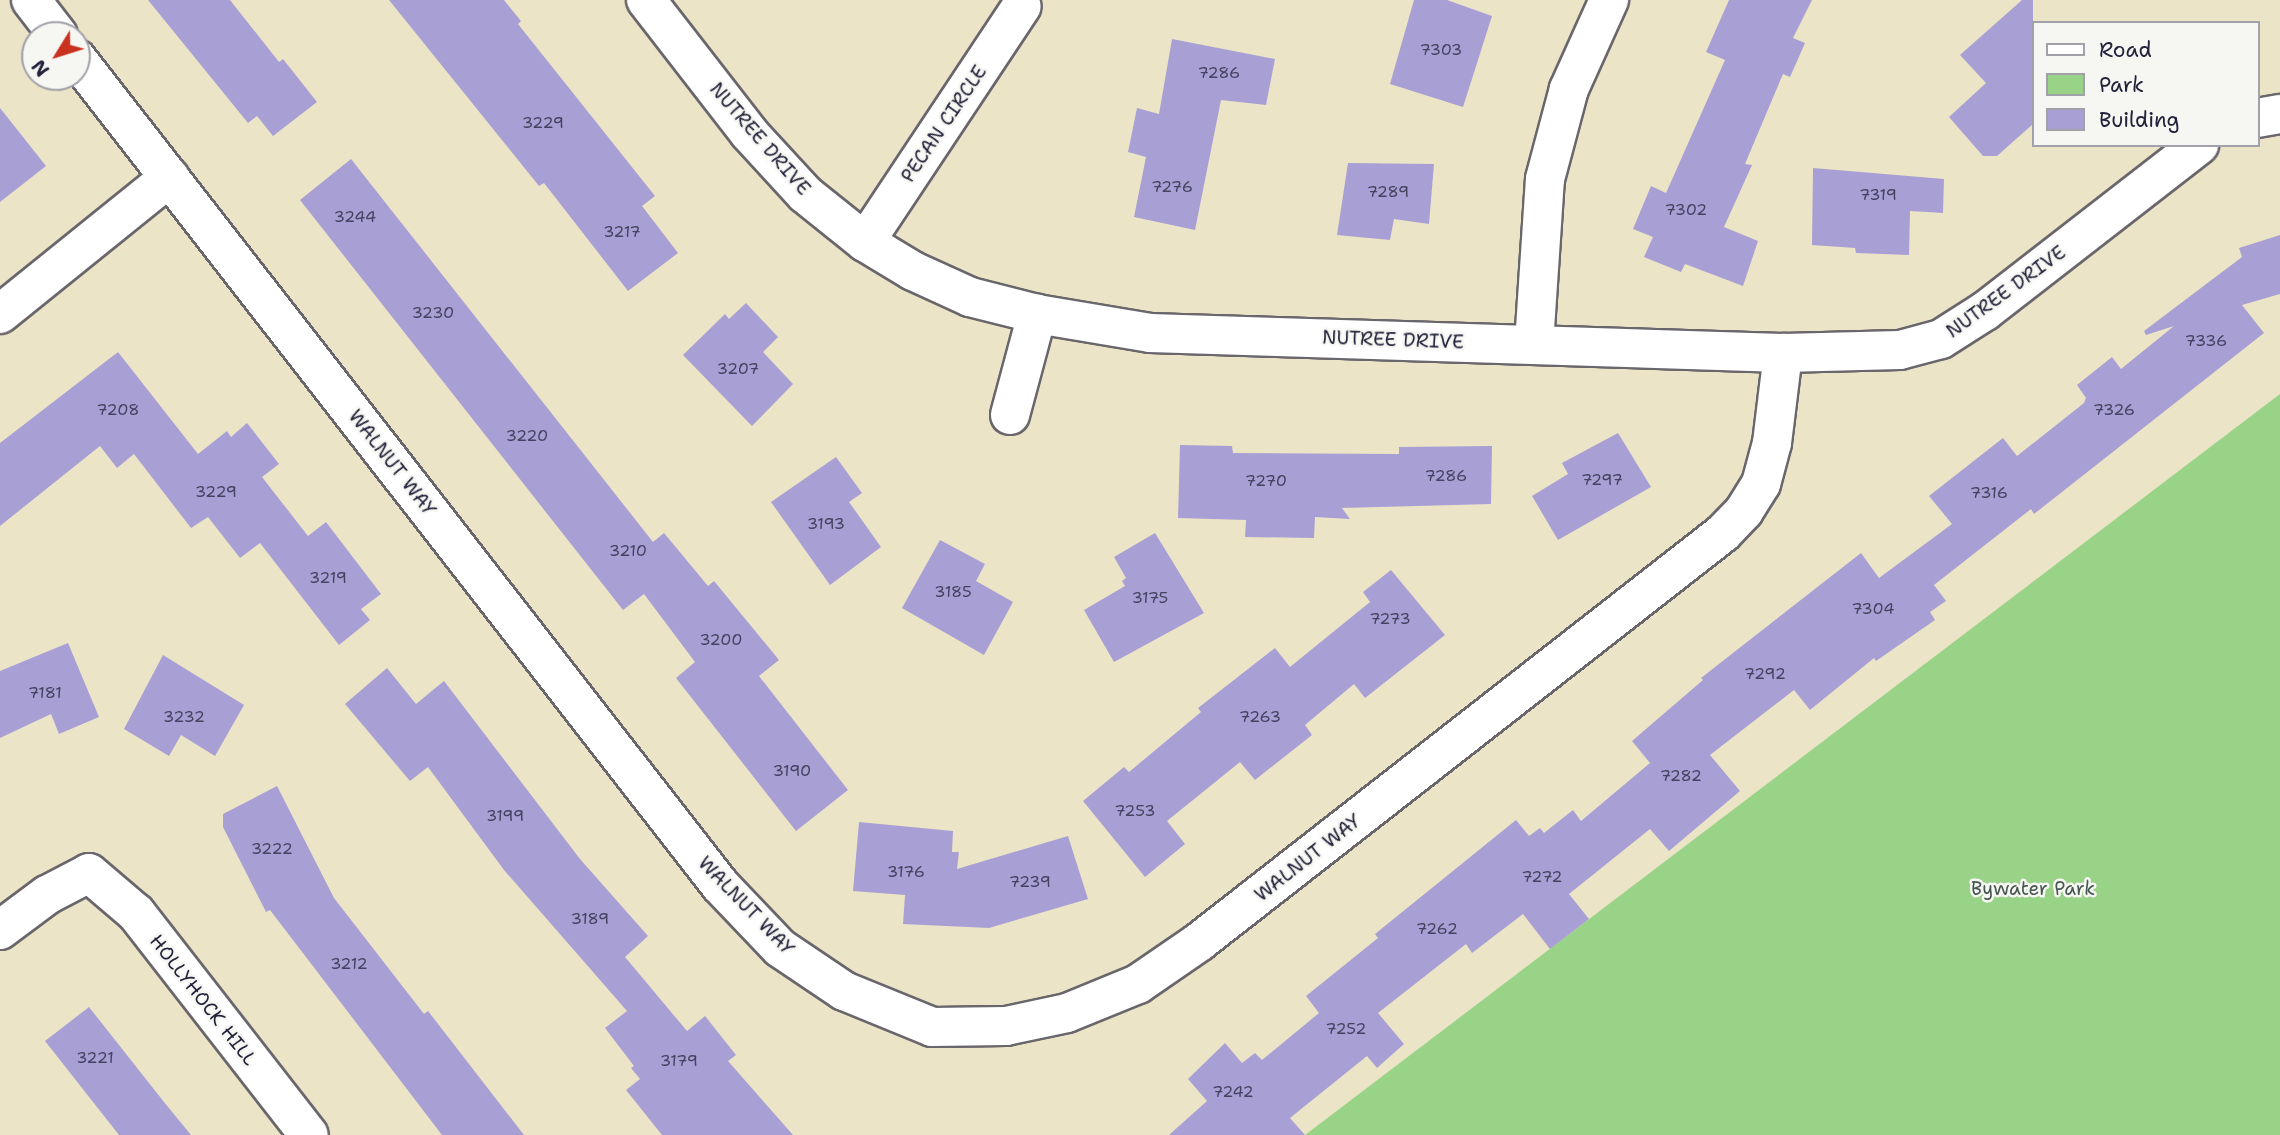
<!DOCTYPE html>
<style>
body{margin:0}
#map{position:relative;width:2280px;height:1135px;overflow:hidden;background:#ece4c7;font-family:"Shantell Sans",sans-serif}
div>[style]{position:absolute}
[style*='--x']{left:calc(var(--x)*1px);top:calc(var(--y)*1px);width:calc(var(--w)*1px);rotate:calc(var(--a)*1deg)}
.green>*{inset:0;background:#99d387}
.building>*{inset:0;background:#a8a0d4}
.roads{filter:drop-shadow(2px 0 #69666c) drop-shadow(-2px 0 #69666c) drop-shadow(0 2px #69666c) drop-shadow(0 -2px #69666c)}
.minor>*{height:38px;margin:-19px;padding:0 19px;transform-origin:19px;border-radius:19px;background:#fff}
span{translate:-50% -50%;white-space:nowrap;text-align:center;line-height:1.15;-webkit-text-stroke:5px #f6f6f2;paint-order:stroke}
.number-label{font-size:16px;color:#444261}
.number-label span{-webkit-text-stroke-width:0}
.street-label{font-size:19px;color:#22223b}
.park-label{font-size:19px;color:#465752}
.legend{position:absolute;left:2032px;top:21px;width:228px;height:126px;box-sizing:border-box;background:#f6f6f2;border:2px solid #a1a1a9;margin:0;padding:9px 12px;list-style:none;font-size:21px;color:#22223b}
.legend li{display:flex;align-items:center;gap:14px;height:35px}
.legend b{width:35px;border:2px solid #a1a1a9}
.north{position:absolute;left:21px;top:21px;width:70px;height:70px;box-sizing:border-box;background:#f6f6f2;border:2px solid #a1a1a9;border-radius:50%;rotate:232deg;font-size:19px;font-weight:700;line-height:28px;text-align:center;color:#22223b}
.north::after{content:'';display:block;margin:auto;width:24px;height:32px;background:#c8321e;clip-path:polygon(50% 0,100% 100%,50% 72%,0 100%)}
</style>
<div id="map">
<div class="green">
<div style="clip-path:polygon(2280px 394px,2280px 1135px,1305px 1135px,1876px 701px)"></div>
</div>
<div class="building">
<div style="clip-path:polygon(148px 0,230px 0,279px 62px,283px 59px,317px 102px,273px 136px,257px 116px,248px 123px)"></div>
<div style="clip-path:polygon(389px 0,504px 0,521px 21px,518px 24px,655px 196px,642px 206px,678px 253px,628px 291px,544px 183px,539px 186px)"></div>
<div style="clip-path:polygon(1414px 0,1447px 0,1492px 16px,1463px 107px,1390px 84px)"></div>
<div style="clip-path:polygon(1729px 0,1812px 0,1793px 38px,1805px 43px,1790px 77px,1783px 74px,1745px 164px,1752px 165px,1724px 227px,1758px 241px,1743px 286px,1685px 264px,1681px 272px,1644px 257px,1653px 237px,1633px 229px,1651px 186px,1666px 193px,1725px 60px,1706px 52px)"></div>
<div style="clip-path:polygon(2022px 0,2033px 0,2033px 124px,1997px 156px,1983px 156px,1949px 117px,1986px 83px,1960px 55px)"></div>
<div style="clip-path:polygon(1172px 39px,1275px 59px,1266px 105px,1221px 100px,1195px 230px,1134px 217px,1146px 157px,1128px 152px,1137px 108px,1159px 114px)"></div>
<div style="clip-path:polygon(0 108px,46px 166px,0 202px)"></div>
<div style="clip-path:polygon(351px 159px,653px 542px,664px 533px,708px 586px,714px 581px,779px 660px,759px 676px,848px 790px,796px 831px,676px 678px,695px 662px,644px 594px,623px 610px,300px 200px)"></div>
<div style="clip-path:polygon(1348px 163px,1434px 164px,1429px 224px,1394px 219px,1390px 240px,1337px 235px)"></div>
<div style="clip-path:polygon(1813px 168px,1944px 179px,1943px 213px,1910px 211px,1909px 255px,1856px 253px,1855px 248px,1812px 245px)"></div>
<div style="clip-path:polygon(2280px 235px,2280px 294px,2242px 305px,2264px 333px,2034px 514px,2031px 509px,1934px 585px,1946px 601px,1930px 612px,1935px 620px,1876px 661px,1874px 658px,1810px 710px,1794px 690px,1710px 755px,1740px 791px,1669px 851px,1650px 829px,1569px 894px,1589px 919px,1550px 949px,1523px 914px,1472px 953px,1466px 944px,1378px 1013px,1404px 1044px,1377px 1068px,1367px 1056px,1290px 1118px,1305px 1135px,1169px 1135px,1207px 1101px,1188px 1079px,1225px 1043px,1242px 1063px,1255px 1053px,1262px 1060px,1319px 1013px,1306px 996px,1378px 938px,1375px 934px,1516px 820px,1529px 836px,1540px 828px,1544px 833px,1573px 810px,1581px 821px,1650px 763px,1632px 741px,1703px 680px,1701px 678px,1861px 553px,1879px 578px,1952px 524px,1929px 496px,2003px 438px,2017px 456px,2084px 403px,2086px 398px,2077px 385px,2112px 357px,2121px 369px,2174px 326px,2146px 335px,2144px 331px,2242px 257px,2239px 248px)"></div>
<div style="clip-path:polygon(746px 303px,778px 337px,763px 352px,793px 384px,752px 426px,683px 355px,725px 314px,729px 319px)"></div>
<div style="clip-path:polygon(118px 352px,198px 454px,227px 431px,231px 437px,247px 423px,279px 464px,262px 477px,308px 536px,326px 522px,381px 594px,361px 609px,370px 620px,339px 645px,260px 543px,240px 558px,208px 517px,191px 528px,134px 454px,117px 468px,100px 446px,0 526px,0 443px)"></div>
<div style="clip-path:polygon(1618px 433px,1651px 487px,1558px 540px,1532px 496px,1568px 474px,1562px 463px)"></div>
<div style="clip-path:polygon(1180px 445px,1232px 446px,1233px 453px,1399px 454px,1399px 447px,1492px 446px,1491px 504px,1342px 508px,1350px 519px,1315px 517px,1314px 538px,1245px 537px,1246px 520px,1178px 518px)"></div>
<div style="clip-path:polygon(836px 457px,862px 493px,849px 502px,881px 547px,830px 585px,771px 502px)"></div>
<div style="clip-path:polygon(1155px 533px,1204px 613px,1114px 662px,1084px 610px,1125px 586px,1122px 581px,1126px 578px,1114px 557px)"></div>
<div style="clip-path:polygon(940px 540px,985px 564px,976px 581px,1013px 602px,984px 655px,902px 608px)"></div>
<div style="clip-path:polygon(1391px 570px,1445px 635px,1365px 698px,1354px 684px,1305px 725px,1312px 735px,1255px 780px,1240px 762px,1167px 821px,1185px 844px,1145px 877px,1083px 801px,1124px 767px,1129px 772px,1201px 712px,1198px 708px,1275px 648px,1290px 667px,1370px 602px,1363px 592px)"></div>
<div style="clip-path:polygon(68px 643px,99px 717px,59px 734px,51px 714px,0 738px,0 671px)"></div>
<div style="clip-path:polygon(163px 655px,244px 705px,215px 756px,181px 735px,169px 756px,124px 729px)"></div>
<div style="clip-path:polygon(387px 668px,416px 704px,444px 681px,580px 859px,648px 936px,625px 957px,687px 1031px,705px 1016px,736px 1055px,728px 1061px,793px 1135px,662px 1135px,626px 1090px,640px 1079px,631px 1068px,634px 1066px,605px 1028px,627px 1011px,504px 870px,428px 767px,410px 781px,345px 704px)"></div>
<div style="clip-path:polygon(277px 786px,334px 898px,424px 1014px,428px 1011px,524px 1135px,442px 1135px,270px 910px,266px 912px,223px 827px,223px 814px)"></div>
<div style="clip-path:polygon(859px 822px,953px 831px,952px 852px,959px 852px,957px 869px,1068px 836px,1088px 899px,989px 928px,903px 924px,905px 895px,853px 891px)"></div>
<div style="clip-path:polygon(89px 1007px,164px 1102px,191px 1135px,119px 1135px,45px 1041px)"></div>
</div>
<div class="roads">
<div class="minor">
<div style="--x:31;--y:0;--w:44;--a:52.4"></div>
<div style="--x:646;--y:0;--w:168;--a:52.2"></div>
<div style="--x:749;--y:133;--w:83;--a:47.4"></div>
<div style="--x:805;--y:194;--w:77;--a:38.7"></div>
<div style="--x:865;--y:242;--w:56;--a:31.1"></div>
<div style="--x:913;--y:271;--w:63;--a:24.5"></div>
<div style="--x:970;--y:297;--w:69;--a:14.2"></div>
<div style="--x:1037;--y:314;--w:115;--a:9.5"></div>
<div style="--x:1150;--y:333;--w:633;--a:1.81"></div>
<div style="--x:1783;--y:353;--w:117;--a:-1.5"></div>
<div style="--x:1900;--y:350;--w:42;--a:-15"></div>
<div style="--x:1941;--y:339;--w:52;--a:-32.5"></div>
<div style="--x:1985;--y:311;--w:271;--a:-37.8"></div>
<div style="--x:77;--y:59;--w:1047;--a:52.1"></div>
<div style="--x:720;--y:885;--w:87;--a:46.4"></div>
<div style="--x:780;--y:948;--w:77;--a:33.9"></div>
<div style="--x:844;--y:991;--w:95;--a:22.2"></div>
<div style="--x:932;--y:1027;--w:74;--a:-0.8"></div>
<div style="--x:1006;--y:1026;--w:62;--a:-12"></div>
<div style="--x:1067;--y:1013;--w:77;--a:-22.2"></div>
<div style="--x:1138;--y:984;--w:74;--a:-34.5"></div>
<div style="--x:1199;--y:942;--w:665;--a:-37.97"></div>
<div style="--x:1723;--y:533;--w:30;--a:-46"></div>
<div style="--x:1744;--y:511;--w:32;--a:-58"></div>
<div style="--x:1761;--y:484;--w:42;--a:-75"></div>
<div style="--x:1772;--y:443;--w:91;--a:-83"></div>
<div style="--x:2257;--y:118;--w:23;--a:-10"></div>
<div style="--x:865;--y:242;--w:283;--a:-56.4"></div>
<div style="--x:0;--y:314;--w:218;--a:-38.9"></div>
<div style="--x:1534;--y:344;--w:165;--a:-86.2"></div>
<div style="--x:1545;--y:179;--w:93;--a:-75.1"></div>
<div style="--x:1569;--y:89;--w:98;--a:-65.8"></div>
<div style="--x:1010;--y:415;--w:105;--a:-75"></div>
<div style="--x:0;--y:930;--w:59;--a:-36.7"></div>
<div style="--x:47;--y:895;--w:47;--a:-27.6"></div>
<div style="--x:89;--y:873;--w:62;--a:40.4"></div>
<div style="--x:136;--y:913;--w:281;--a:52.1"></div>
</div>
</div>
<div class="number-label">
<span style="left:1441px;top:50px">7303</span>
<span style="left:1219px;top:73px">7286</span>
<span style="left:543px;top:123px">3229</span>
<span style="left:1172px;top:187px">7276</span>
<span style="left:1388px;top:192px">7289</span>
<span style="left:1878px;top:195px">7319</span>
<span style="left:1686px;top:210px">7302</span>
<span style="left:355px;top:217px">3244</span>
<span style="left:622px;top:232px">3217</span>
<span style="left:433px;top:313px">3230</span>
<span style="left:2206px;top:341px">7336</span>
<span style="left:738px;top:369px">3207</span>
<span style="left:118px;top:410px">7208</span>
<span style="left:2114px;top:410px">7326</span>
<span style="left:527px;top:436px">3220</span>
<span style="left:1446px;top:476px">7286</span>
<span style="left:1602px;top:480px">7297</span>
<span style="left:1266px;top:481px">7270</span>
<span style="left:216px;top:492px">3229</span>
<span style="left:1989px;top:493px">7316</span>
<span style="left:826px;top:524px">3193</span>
<span style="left:628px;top:551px">3210</span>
<span style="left:328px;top:578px">3219</span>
<span style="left:953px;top:592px">3185</span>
<span style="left:1150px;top:598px">3175</span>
<span style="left:1873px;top:609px">7304</span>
<span style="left:1390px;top:619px">7273</span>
<span style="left:721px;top:640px">3200</span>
<span style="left:1765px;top:674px">7292</span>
<span style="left:45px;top:693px">7181</span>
<span style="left:184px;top:717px">3232</span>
<span style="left:1260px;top:717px">7263</span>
<span style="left:792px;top:771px">3190</span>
<span style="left:1681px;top:776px">7282</span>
<span style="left:1135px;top:811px">7253</span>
<span style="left:505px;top:816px">3199</span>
<span style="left:272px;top:849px">3222</span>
<span style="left:906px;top:872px">3176</span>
<span style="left:1542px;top:877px">7272</span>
<span style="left:1030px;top:882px">7239</span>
<span style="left:590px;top:919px">3189</span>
<span style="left:1437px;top:929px">7262</span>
<span style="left:349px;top:964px">3212</span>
<span style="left:1346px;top:1029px">7252</span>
<span style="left:95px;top:1058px">3221</span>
<span style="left:679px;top:1061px">3179</span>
<span style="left:1233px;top:1092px">7242</span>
</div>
<div class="street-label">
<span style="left:944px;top:124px;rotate:-56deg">PECAN CIRCLE</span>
<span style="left:760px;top:139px;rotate:49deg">NUTREE DRIVE</span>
<span style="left:2006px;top:292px;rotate:-36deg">NUTREE DRIVE</span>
<span style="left:1393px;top:340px;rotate:2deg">NUTREE DRIVE</span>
<span style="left:392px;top:463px;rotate:52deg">WALNUT WAY</span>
<span style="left:1308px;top:858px;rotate:-38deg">WALNUT WAY</span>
<span style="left:746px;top:906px;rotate:46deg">WALNUT WAY</span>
<span style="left:203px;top:1000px;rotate:52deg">HOLLYHOCK HILL</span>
</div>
<div class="park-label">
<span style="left:2033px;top:889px">Bywater Park</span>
</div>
<ul class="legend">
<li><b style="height:9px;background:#fff"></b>Road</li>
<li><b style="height:19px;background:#99d387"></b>Park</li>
<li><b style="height:19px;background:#a8a0d4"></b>Building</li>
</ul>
<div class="north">N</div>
</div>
